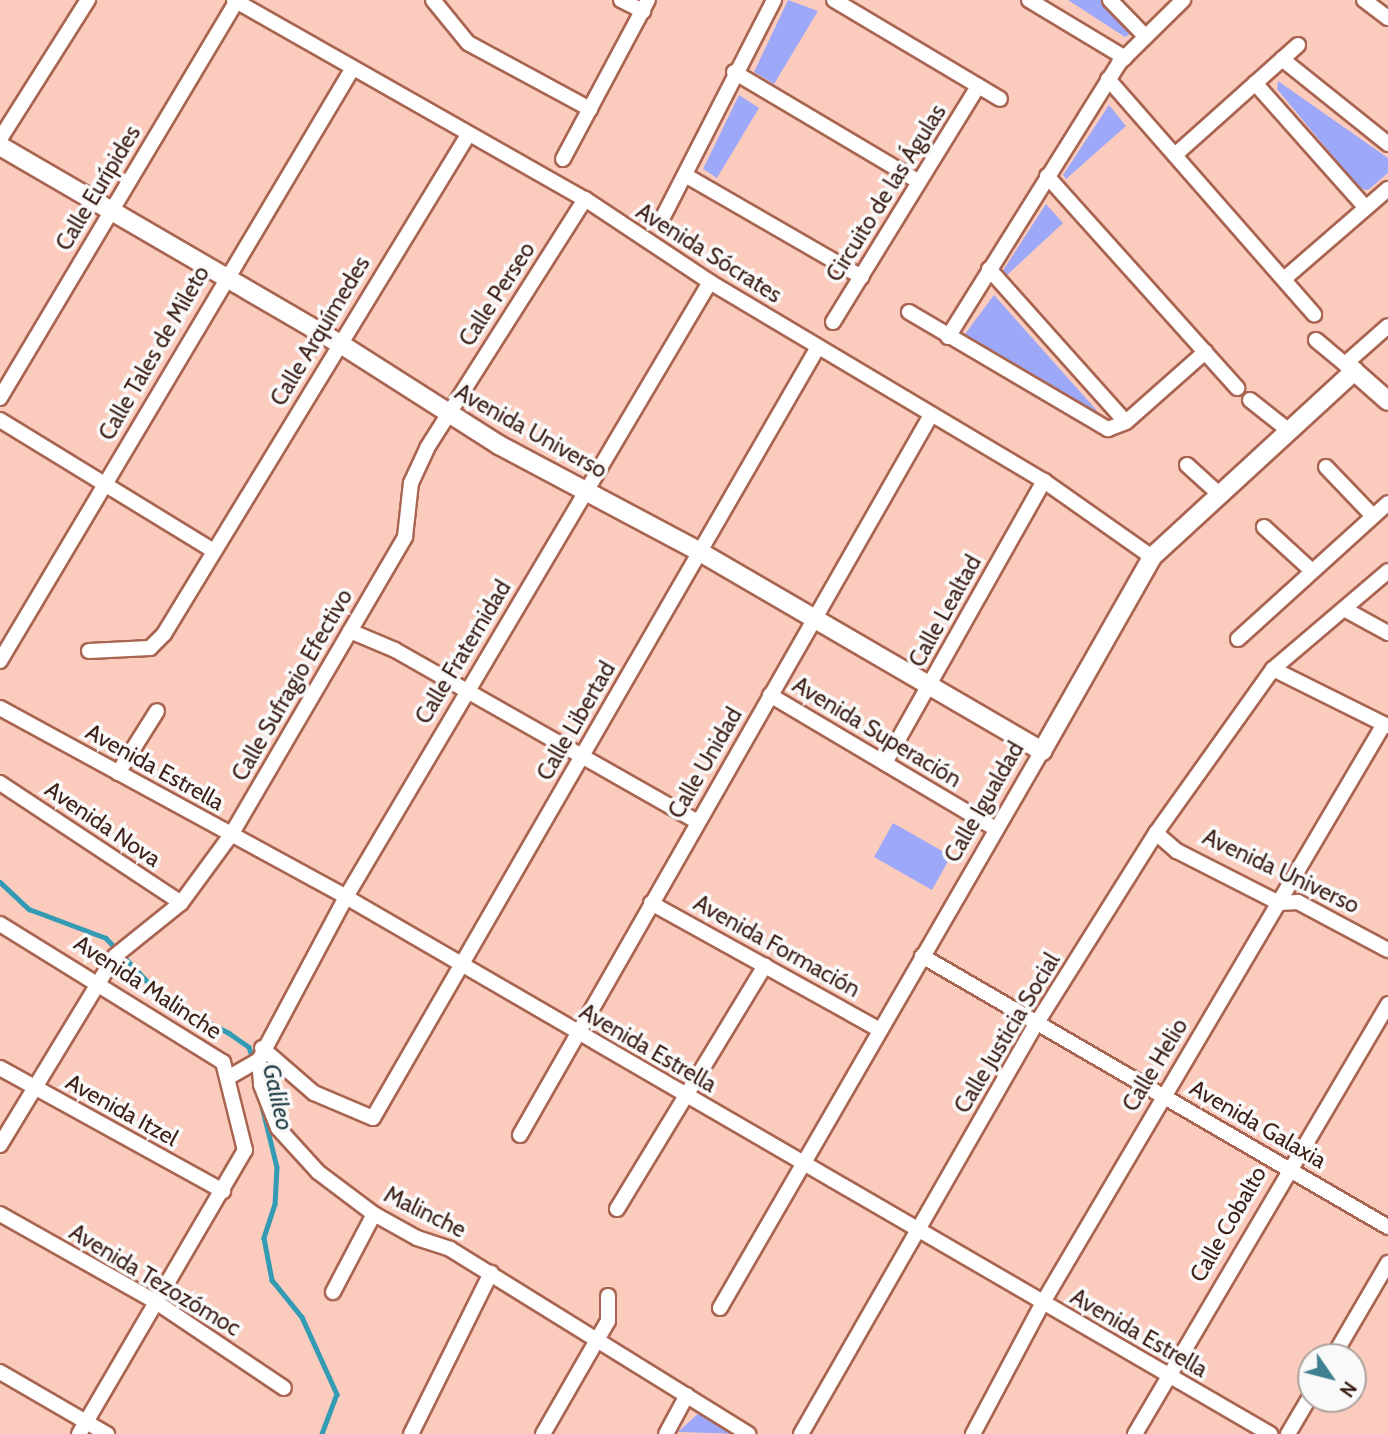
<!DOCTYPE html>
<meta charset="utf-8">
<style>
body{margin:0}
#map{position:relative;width:1388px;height:1434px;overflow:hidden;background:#fbccbe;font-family:Cabin,sans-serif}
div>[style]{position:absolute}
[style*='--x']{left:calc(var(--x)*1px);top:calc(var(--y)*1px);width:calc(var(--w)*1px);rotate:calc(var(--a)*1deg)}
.green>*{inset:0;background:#9da9f8}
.stream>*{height:4.5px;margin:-2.25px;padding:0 2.25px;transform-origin:2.25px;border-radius:2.25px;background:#339cb4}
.roads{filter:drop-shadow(2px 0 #a96551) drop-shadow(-2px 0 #a96551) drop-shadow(0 2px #a96551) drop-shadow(0 -2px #a96551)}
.minor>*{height:14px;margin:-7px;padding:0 7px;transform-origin:7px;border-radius:7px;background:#fff}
.tertiary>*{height:18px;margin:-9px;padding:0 9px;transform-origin:9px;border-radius:9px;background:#fff}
span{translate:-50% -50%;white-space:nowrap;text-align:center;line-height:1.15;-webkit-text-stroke:7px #f9f9f9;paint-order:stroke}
.street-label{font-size:23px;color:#3e2119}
.water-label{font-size:24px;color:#1e3c45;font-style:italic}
.north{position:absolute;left:1297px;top:1343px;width:70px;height:70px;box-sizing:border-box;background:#f9f9f9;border:2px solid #aea39f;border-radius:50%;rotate:125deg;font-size:19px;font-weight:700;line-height:28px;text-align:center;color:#3e2119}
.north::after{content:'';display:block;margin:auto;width:24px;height:32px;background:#3e8091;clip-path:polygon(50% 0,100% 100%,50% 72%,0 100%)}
</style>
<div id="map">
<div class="green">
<div style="clip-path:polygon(788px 0,818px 11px,774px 84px,754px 72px)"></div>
<div style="clip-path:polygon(1068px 0,1107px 0,1132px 33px,1125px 37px)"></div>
<div style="clip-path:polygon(1278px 81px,1388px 158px,1388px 173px,1368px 190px,1360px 189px,1277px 89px)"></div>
<div style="clip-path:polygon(739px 95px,759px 108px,717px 178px,703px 169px)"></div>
<div style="clip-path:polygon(1109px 105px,1126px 126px,1066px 179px,1063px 175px)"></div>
<div style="clip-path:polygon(1046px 204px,1063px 223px,1006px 276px,1002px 272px)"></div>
<div style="clip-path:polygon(994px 295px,1099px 413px,1101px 419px,962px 338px)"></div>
<div style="clip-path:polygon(893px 823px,951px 856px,932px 890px,874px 857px)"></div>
<div style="clip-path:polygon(702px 1410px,740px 1434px,678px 1432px)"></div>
</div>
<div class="stream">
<div style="--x:0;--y:882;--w:40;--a:43"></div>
<div style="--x:29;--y:909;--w:82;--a:20.6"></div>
<div style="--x:106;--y:938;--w:87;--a:46.4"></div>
<div style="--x:166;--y:1001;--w:71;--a:26.9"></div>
<div style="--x:229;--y:1033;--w:24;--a:35"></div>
<div style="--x:249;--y:1047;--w:13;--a:72"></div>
<div style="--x:260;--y:1098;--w:71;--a:76.2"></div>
<div style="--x:277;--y:1167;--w:37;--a:93"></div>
<div style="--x:275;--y:1204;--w:36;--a:108"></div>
<div style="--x:264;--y:1238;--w:43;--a:79.2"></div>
<div style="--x:272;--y:1280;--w:48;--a:51"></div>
<div style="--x:302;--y:1317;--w:85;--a:65.6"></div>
<div style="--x:337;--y:1394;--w:43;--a:110.6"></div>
</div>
<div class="roads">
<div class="minor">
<div style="--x:234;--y:0;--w:403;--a:29.6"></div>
<div style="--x:585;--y:199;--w:150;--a:33.6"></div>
<div style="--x:710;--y:282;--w:389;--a:30.8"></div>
<div style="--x:1044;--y:481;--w:132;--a:35.1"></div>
<div style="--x:433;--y:0;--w:55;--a:50.9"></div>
<div style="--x:468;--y:43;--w:139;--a:28.4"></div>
<div style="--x:621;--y:0;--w:25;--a:27"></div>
<div style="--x:834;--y:0;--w:193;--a:30.8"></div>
<div style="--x:1029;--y:0;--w:112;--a:31.1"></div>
<div style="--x:1110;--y:0;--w:50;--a:45.8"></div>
<div style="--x:1364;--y:0;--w:30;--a:37"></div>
<div style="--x:1282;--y:59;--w:136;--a:38.7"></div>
<div style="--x:734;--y:72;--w:215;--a:30.7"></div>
<div style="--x:1108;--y:79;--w:313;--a:48.8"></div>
<div style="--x:1255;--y:83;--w:167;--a:48.4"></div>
<div style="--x:0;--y:139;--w:165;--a:-57.7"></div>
<div style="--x:1175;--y:155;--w:165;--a:-41.8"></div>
<div style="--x:563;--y:159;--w:180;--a:-61.9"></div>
<div style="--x:685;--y:175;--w:204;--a:30"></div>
<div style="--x:1047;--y:176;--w:285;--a:48.1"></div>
<div style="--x:664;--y:215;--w:242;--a:-62.9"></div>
<div style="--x:989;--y:269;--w:205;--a:48.2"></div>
<div style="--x:1284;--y:279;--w:138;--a:-40.9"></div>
<div style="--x:710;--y:282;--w:715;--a:120.62"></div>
<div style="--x:346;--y:897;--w:185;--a:118.1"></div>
<div style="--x:259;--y:1060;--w:25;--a:85"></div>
<div style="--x:261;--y:1085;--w:46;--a:68.4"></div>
<div style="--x:278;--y:1128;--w:59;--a:47.7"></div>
<div style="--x:318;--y:1172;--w:70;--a:36.9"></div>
<div style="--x:374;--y:1214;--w:49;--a:29.2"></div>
<div style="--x:417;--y:1238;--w:35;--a:18"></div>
<div style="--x:450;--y:1249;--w:351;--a:31.8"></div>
<div style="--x:909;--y:312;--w:231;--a:30.5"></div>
<div style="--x:1108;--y:429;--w:19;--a:-21"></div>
<div style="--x:1126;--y:422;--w:106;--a:-41.5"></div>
<div style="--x:833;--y:322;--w:277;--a:-58.4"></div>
<div style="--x:948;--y:337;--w:323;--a:-58"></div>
<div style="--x:1119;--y:63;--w:90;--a:-44.5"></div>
<div style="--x:1316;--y:340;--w:47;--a:39.8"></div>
<div style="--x:1345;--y:364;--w:57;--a:-41.5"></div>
<div style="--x:0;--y:398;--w:461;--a:-59.2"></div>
<div style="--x:1250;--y:400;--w:48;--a:38.3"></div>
<div style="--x:0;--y:420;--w:251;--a:31.5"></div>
<div style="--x:1187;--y:465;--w:43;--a:42.2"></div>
<div style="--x:1326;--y:467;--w:68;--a:46.2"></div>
<div style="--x:1264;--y:527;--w:65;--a:42.5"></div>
<div style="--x:1346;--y:610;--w:48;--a:28.7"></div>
<div style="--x:350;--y:631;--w:49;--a:22.9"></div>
<div style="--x:395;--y:650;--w:348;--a:29.6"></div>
<div style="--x:1238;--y:639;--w:202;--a:-42.2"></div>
<div style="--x:89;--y:651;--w:61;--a:-2.8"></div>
<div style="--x:150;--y:648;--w:20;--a:-45"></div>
<div style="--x:164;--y:634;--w:584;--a:-58.65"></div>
<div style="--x:0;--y:661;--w:687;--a:-59.25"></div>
<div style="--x:1273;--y:669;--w:128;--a:26.4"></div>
<div style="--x:770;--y:695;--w:263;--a:30.7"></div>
<div style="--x:0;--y:708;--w:394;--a:28.6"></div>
<div style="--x:346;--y:897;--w:1069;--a:30.16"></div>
<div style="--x:885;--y:763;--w:324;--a:-60.6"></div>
<div style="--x:118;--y:773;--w:73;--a:-57.8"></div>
<div style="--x:0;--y:783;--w:217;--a:33.5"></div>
<div style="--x:1156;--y:833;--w:28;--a:41"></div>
<div style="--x:1177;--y:851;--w:114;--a:27"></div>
<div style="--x:1279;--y:903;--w:19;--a:-3"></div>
<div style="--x:1298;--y:902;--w:102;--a:28.1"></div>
<div style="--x:651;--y:903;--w:262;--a:29"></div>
<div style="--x:0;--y:924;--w:262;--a:31.8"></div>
<div style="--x:223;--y:1062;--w:91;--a:76"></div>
<div style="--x:245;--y:1150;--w:329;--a:120.3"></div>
<div style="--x:922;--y:956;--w:539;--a:30.18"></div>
<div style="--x:262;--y:1048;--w:69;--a:40.9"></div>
<div style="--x:314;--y:1093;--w:64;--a:23"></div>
<div style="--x:373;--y:1118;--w:890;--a:-60.01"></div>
<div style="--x:0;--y:1068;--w:255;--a:28.9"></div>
<div style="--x:231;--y:1076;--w:32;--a:-30"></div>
<div style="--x:520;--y:1135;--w:829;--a:-60.28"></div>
<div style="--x:0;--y:1145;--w:221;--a:-58.7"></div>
<div style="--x:115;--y:956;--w:85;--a:-38.8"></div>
<div style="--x:181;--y:903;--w:84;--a:-53.7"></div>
<div style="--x:231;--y:835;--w:345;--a:-59.7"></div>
<div style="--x:405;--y:537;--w:54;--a:-83.7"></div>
<div style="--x:411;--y:483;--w:38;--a:-65"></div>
<div style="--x:427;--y:448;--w:295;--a:-57.6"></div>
<div style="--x:617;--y:1209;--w:285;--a:-58.7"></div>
<div style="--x:0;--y:1214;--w:179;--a:29.4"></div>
<div style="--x:156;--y:1302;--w:154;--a:33.9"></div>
<div style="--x:333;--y:1292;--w:88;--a:-62.3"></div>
<div style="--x:720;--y:1308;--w:643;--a:-59.97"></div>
<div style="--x:1333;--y:1357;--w:109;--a:-59.7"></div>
<div style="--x:0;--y:1372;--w:124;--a:30.1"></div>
<div style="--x:411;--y:1434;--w:180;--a:-63.6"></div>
<div style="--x:543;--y:1434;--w:130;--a:-60.1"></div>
<div style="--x:608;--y:1321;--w:25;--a:-90"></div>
<div style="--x:666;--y:1434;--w:44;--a:-61.7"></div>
<div style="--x:801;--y:1434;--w:476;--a:-60.2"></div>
<div style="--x:1038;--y:1021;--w:222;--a:-57.9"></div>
<div style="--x:1156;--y:833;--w:201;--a:-54.5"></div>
<div style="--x:1273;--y:669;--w:151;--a:-40.4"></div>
<div style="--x:973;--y:1434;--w:147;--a:-62"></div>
<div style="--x:1042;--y:1304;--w:673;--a:-59.47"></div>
<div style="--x:1135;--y:1434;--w:499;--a:-59.5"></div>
<div style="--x:1288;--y:1434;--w:45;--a:-59.5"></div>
</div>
<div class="tertiary">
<div style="--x:0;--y:146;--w:392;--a:30.2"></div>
<div style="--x:339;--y:343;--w:190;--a:32.5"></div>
<div style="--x:499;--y:445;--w:228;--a:28"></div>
<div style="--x:700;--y:552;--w:396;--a:30.2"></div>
<div style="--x:1042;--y:751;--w:223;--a:-60.4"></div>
<div style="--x:1152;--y:557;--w:275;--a:-42.6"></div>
<div style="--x:1354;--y:371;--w:45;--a:41.4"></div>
</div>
</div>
<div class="street-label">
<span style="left:98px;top:188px;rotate:-59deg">Calle Eurípides</span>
<span style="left:886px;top:193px;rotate:-58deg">Circuito de las Águlas</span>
<span style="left:709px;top:253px;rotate:32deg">Avenida Sócrates</span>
<span style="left:497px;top:294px;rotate:-57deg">Calle Perseo</span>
<span style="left:320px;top:331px;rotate:-59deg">Calle Arquímedes</span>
<span style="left:154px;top:353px;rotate:-60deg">Calle Tales de Mileto</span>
<span style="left:531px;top:431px;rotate:29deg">Avenida Universo</span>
<span style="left:945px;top:611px;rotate:-61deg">Calle Lealtad</span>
<span style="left:463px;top:652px;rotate:-59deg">Calle Fraternidad</span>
<span style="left:292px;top:685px;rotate:-60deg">Calle Sufragio Efectivo</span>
<span style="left:576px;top:721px;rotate:-60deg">Calle Libertad</span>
<span style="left:877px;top:732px;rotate:31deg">Avenida Superación</span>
<span style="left:705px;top:763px;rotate:-60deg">Calle Unidad</span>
<span style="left:155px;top:767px;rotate:29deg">Avenida Estrella</span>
<span style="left:984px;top:802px;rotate:-60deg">Calle Igualdad</span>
<span style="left:103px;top:824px;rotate:34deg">Avenida Nova</span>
<span style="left:1281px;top:871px;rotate:25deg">Avenida Universo</span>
<span style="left:777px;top:946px;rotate:29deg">Avenida Formación</span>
<span style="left:148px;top:987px;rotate:33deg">Avenida Malinche</span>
<span style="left:1007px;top:1033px;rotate:-59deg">Calle Justicia Social</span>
<span style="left:648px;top:1048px;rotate:30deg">Avenida Estrella</span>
<span style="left:1155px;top:1065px;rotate:-59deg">Calle Helio</span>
<span style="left:122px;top:1110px;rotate:29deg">Avenida Itzel</span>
<span style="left:1258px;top:1124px;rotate:30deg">Avenida Galaxia</span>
<span style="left:425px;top:1212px;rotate:26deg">Malinche</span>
<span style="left:1228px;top:1224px;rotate:-60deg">Calle Cobalto</span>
<span style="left:155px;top:1280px;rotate:31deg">Avenida Tezozómoc</span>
<span style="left:1139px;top:1333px;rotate:30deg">Avenida Estrella</span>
</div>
<div class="water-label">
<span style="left:278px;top:1097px;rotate:77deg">Galileo</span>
</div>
<div class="north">N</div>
</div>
